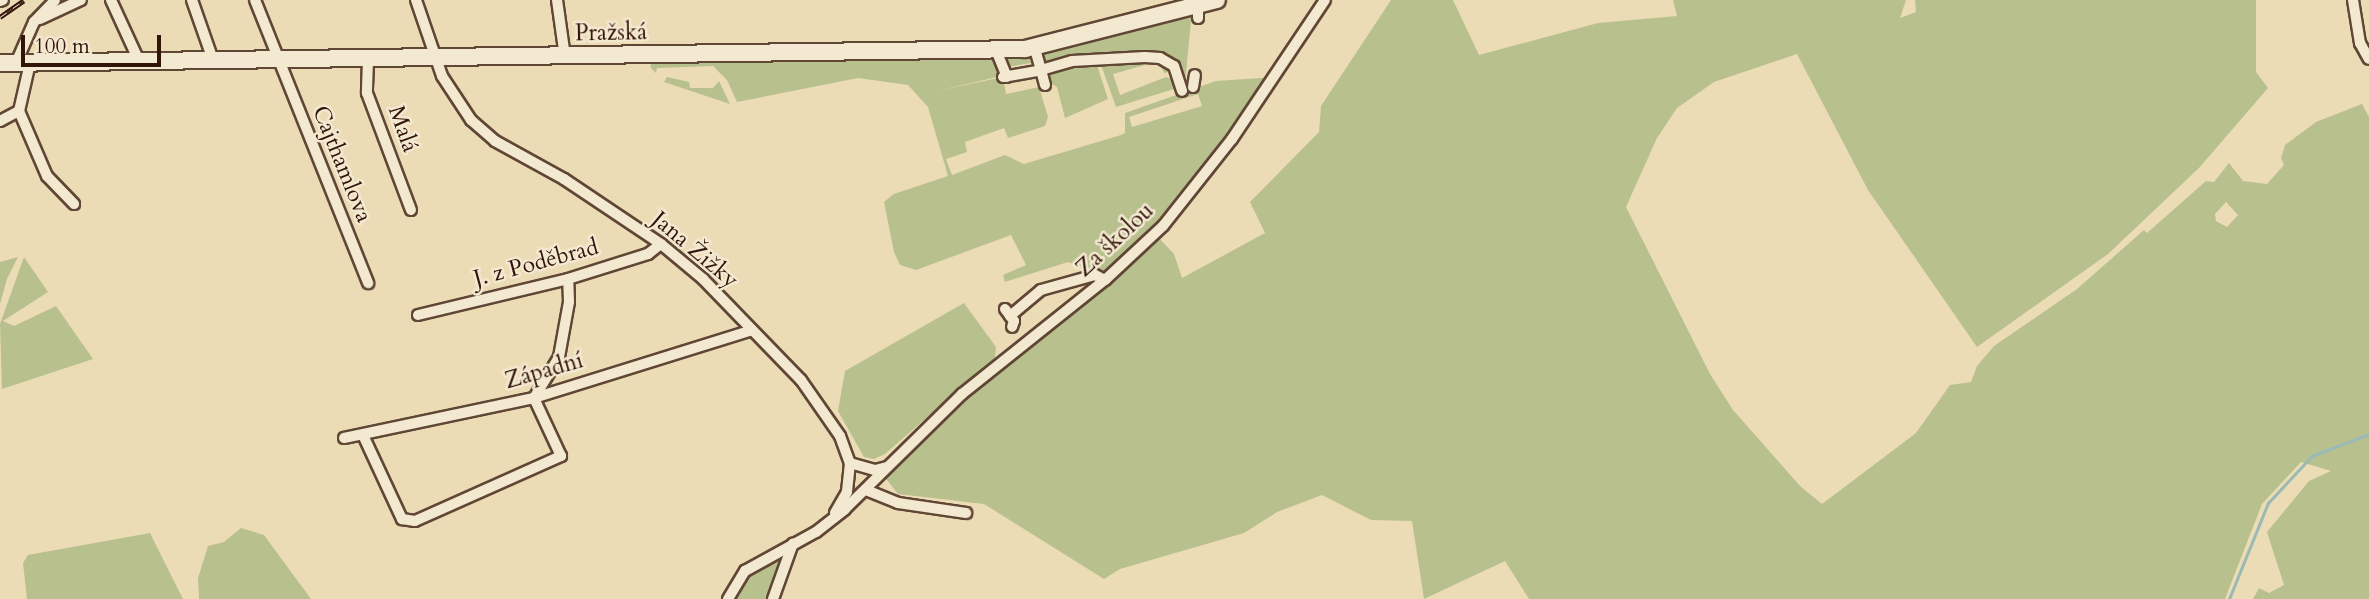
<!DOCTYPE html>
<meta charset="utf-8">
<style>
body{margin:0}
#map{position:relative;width:2369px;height:599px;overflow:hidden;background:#ecdcb6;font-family:Cardo,serif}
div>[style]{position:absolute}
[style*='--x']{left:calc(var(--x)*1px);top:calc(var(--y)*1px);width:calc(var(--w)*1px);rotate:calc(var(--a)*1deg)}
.green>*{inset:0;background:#b8c08e}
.stream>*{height:2.5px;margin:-1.25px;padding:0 1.25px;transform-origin:1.25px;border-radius:1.25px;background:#9abab5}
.roads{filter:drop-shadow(2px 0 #604634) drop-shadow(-2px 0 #604634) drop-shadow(0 2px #604634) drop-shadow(0 -2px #604634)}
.street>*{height:10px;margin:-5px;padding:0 5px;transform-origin:5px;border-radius:5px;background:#f3e8d0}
.secondary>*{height:16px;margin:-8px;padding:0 8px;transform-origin:8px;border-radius:8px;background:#f3e8d0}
.rail>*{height:5px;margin-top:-2.5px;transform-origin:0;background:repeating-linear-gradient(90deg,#f3e8d0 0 8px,#321409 0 16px);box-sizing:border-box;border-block:2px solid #321409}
span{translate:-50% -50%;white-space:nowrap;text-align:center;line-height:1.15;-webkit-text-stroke:5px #f3e8d0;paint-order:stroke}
.street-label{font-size:23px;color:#321409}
.scale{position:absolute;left:21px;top:35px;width:140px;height:32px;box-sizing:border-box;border:4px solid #321409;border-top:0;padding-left:9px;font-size:21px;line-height:24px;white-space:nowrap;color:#321409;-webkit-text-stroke:5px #f3e8d0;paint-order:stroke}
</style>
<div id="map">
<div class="green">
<div style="clip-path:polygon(evenodd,1391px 0,1453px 0,1479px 55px,1598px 23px,1677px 16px,1673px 0,1906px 0,1900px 18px,1916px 12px,1915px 0,2256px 0,2256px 72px,2268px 88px,2199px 168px,2108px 254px,1977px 347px,1868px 190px,1797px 54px,1714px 82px,1677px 108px,1657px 138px,1626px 207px,1710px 374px,1733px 410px,1800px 486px,1822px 504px,1916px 433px,1950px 385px,1971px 382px,1977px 366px,1994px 346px,2077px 289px,2144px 230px,2147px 233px,2206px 181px,2214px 182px,2229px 163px,2243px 181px,2267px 184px,2284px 165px,2281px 158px,2285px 145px,2316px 122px,2362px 104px,2369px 117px,2369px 599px,2253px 599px,2259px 588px,2269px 593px,2284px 585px,2267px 532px,2309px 481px,2331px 471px,2301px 462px,2262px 504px,2225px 599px,1529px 599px,1505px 561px,1424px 599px,1412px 521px,1371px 520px,1322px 495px,1277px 512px,1244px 533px,1120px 569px,1104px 579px,984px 504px,898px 494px,883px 475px,963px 397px,1158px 237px,1174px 254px,1182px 278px,1265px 233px,1250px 202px,1319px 132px,1321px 106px,1391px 0,2226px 202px,2238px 215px,2227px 227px,2216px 221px,2215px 214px,2226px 202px)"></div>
<div style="clip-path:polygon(1192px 11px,1185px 83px,1170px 58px,1047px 64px,1044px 61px,1045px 51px)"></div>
<div style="clip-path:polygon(evenodd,1029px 57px,1031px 63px,1001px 68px,1002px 76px,936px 91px,1003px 77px,1006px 94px,1039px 87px,1048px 117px,1045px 126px,1008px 138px,1004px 128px,965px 142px,967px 152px,946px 159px,952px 175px,1005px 155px,1024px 164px,1121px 135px,1125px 133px,1125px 113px,1216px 81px,1275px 77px,1206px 174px,1105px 280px,1101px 271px,1086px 275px,1080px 266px,1068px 262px,1005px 282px,1003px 275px,1026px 265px,1011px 235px,916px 270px,900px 265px,894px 252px,884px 202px,894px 194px,948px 176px,928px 107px,908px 85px,858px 78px,737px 102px,727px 80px,713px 66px,657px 68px,656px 73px,650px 67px,653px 59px,1029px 57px,1198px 94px,1202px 106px,1132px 127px,1129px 117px,1198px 94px)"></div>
<div style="clip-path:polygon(1156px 59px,1170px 65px,1173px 71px,1164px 73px,1159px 61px,1113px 74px,1120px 95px,1166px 77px,1175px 80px,1174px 89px,1116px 107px,1099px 59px)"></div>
<div style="clip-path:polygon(1078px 61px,1097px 65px,1108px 99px,1065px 118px,1057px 87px,1048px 82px,1047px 72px)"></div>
<div style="clip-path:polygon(667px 77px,689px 82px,690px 88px,713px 88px,719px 81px,730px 104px,664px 82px)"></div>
<div style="clip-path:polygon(18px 257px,7px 279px,0 304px,0 262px)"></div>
<div style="clip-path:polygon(24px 257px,48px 292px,3px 321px,14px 326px,56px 306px,93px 359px,2px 389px,0 324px)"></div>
<div style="clip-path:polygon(964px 303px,996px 347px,995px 358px,885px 454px,874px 459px,864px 457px,838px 411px,845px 371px)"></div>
<div style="clip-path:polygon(241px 528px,264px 535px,311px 599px,199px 599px,198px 578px,208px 546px,224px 542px)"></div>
<div style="clip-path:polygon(150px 533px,183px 599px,27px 599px,23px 563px,28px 555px)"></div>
<div style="clip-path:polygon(786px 555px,769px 599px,733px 599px,747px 574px,768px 557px)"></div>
</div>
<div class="stream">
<div style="--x:2229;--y:599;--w:104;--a:-67.9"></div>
<div style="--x:2268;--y:503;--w:64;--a:-46.9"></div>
<div style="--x:2312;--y:456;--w:61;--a:-21.1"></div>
</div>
<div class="roads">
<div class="street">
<div style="--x:111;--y:0;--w:67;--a:65.3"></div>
<div style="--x:192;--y:0;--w:64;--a:70.7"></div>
<div style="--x:255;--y:0;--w:305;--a:68.2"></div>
<div style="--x:416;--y:0;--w:80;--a:71.1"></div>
<div style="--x:442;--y:76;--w:53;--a:56.6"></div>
<div style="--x:471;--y:120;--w:32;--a:41"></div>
<div style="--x:495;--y:141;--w:79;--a:28.8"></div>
<div style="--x:564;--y:179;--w:117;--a:33.8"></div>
<div style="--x:661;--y:244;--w:55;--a:39.8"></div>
<div style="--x:703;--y:279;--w:141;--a:45.9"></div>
<div style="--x:801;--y:380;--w:68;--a:55.1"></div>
<div style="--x:840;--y:436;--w:29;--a:70"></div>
<div style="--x:850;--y:463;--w:29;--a:96"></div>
<div style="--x:847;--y:492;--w:24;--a:120"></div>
<div style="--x:557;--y:0;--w:58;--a:82"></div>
<div style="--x:2353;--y:0;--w:44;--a:80.8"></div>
<div style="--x:2360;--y:43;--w:18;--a:61"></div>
<div style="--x:0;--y:1;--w:3;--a:-18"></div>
<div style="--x:1198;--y:3;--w:15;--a:90"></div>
<div style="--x:40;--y:19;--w:45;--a:-24.9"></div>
<div style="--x:996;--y:50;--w:29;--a:68"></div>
<div style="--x:368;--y:60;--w:33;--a:92"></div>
<div style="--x:367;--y:93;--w:125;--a:69.4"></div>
<div style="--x:16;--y:63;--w:45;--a:-66.3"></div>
<div style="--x:34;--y:22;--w:30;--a:-46"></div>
<div style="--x:30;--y:63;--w:49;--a:102.9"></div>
<div style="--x:19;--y:111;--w:71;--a:66.7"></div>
<div style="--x:47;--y:176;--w:39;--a:46"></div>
<div style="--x:1003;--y:77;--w:39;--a:-10"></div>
<div style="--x:1041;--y:70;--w:22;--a:-106"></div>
<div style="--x:1045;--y:85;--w:16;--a:-105"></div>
<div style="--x:1041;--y:70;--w:32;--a:-16"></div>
<div style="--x:1072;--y:61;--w:73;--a:-3.1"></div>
<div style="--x:1145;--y:57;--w:15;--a:4"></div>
<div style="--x:1160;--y:58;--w:16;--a:30"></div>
<div style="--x:1174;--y:66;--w:26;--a:72"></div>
<div style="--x:1193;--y:87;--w:12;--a:-81"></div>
<div style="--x:0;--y:121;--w:21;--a:-28"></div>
<div style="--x:1005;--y:309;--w:15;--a:53"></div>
<div style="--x:1014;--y:321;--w:6;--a:108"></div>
<div style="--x:418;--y:315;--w:154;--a:-13.5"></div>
<div style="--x:568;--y:279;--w:84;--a:-17.4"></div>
<div style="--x:648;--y:254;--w:16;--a:-38"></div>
<div style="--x:1010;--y:316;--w:40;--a:-40"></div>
<div style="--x:1041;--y:290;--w:56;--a:-15.5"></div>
<div style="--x:1095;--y:275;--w:11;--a:27"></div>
<div style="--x:363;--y:435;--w:93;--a:65.1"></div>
<div style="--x:402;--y:519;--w:13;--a:9"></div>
<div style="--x:415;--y:521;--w:160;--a:-24"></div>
<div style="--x:561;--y:456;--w:64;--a:-115"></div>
<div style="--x:534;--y:398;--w:48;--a:-58.6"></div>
<div style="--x:559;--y:357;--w:56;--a:-79.7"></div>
<div style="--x:569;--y:302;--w:23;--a:-92"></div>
<div style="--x:344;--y:438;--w:194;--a:-11.9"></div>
<div style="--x:534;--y:398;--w:228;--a:-17.3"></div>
<div style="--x:850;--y:463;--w:26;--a:16"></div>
<div style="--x:875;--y:470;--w:12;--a:-14"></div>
<div style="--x:866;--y:490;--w:35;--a:22"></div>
<div style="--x:898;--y:503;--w:69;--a:8.4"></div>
<div style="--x:728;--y:599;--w:33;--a:-59"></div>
<div style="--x:745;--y:571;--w:81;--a:-28.8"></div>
<div style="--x:816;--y:532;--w:37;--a:-38"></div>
<div style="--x:845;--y:509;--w:164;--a:-44.5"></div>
<div style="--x:962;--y:394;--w:183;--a:-38.6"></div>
<div style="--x:1105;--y:280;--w:79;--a:-43"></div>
<div style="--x:1163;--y:226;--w:111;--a:-51.6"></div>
<div style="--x:1232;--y:139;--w:167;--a:-56.2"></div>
<div style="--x:773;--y:599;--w:59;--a:-70.3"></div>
</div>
<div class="secondary">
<div style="--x:0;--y:63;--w:1025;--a:-0.78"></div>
<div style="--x:1025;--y:49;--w:198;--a:-14.3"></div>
</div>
</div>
<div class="rail">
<div style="--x:0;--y:17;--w:29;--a:-35"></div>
</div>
<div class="street-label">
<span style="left:611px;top:33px;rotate:-1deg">Pražská</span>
<span style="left:403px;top:129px;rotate:70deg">Malá</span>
<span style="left:342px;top:164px;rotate:68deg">Cajthamlova</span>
<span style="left:1115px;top:240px;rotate:-43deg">Za školou</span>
<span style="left:695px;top:250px;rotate:40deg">Jana Žižky</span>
<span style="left:536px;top:263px;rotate:-15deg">J. z Poděbrad</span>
<span style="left:544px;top:371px;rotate:-16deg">Západní</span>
</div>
<div class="scale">100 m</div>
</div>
